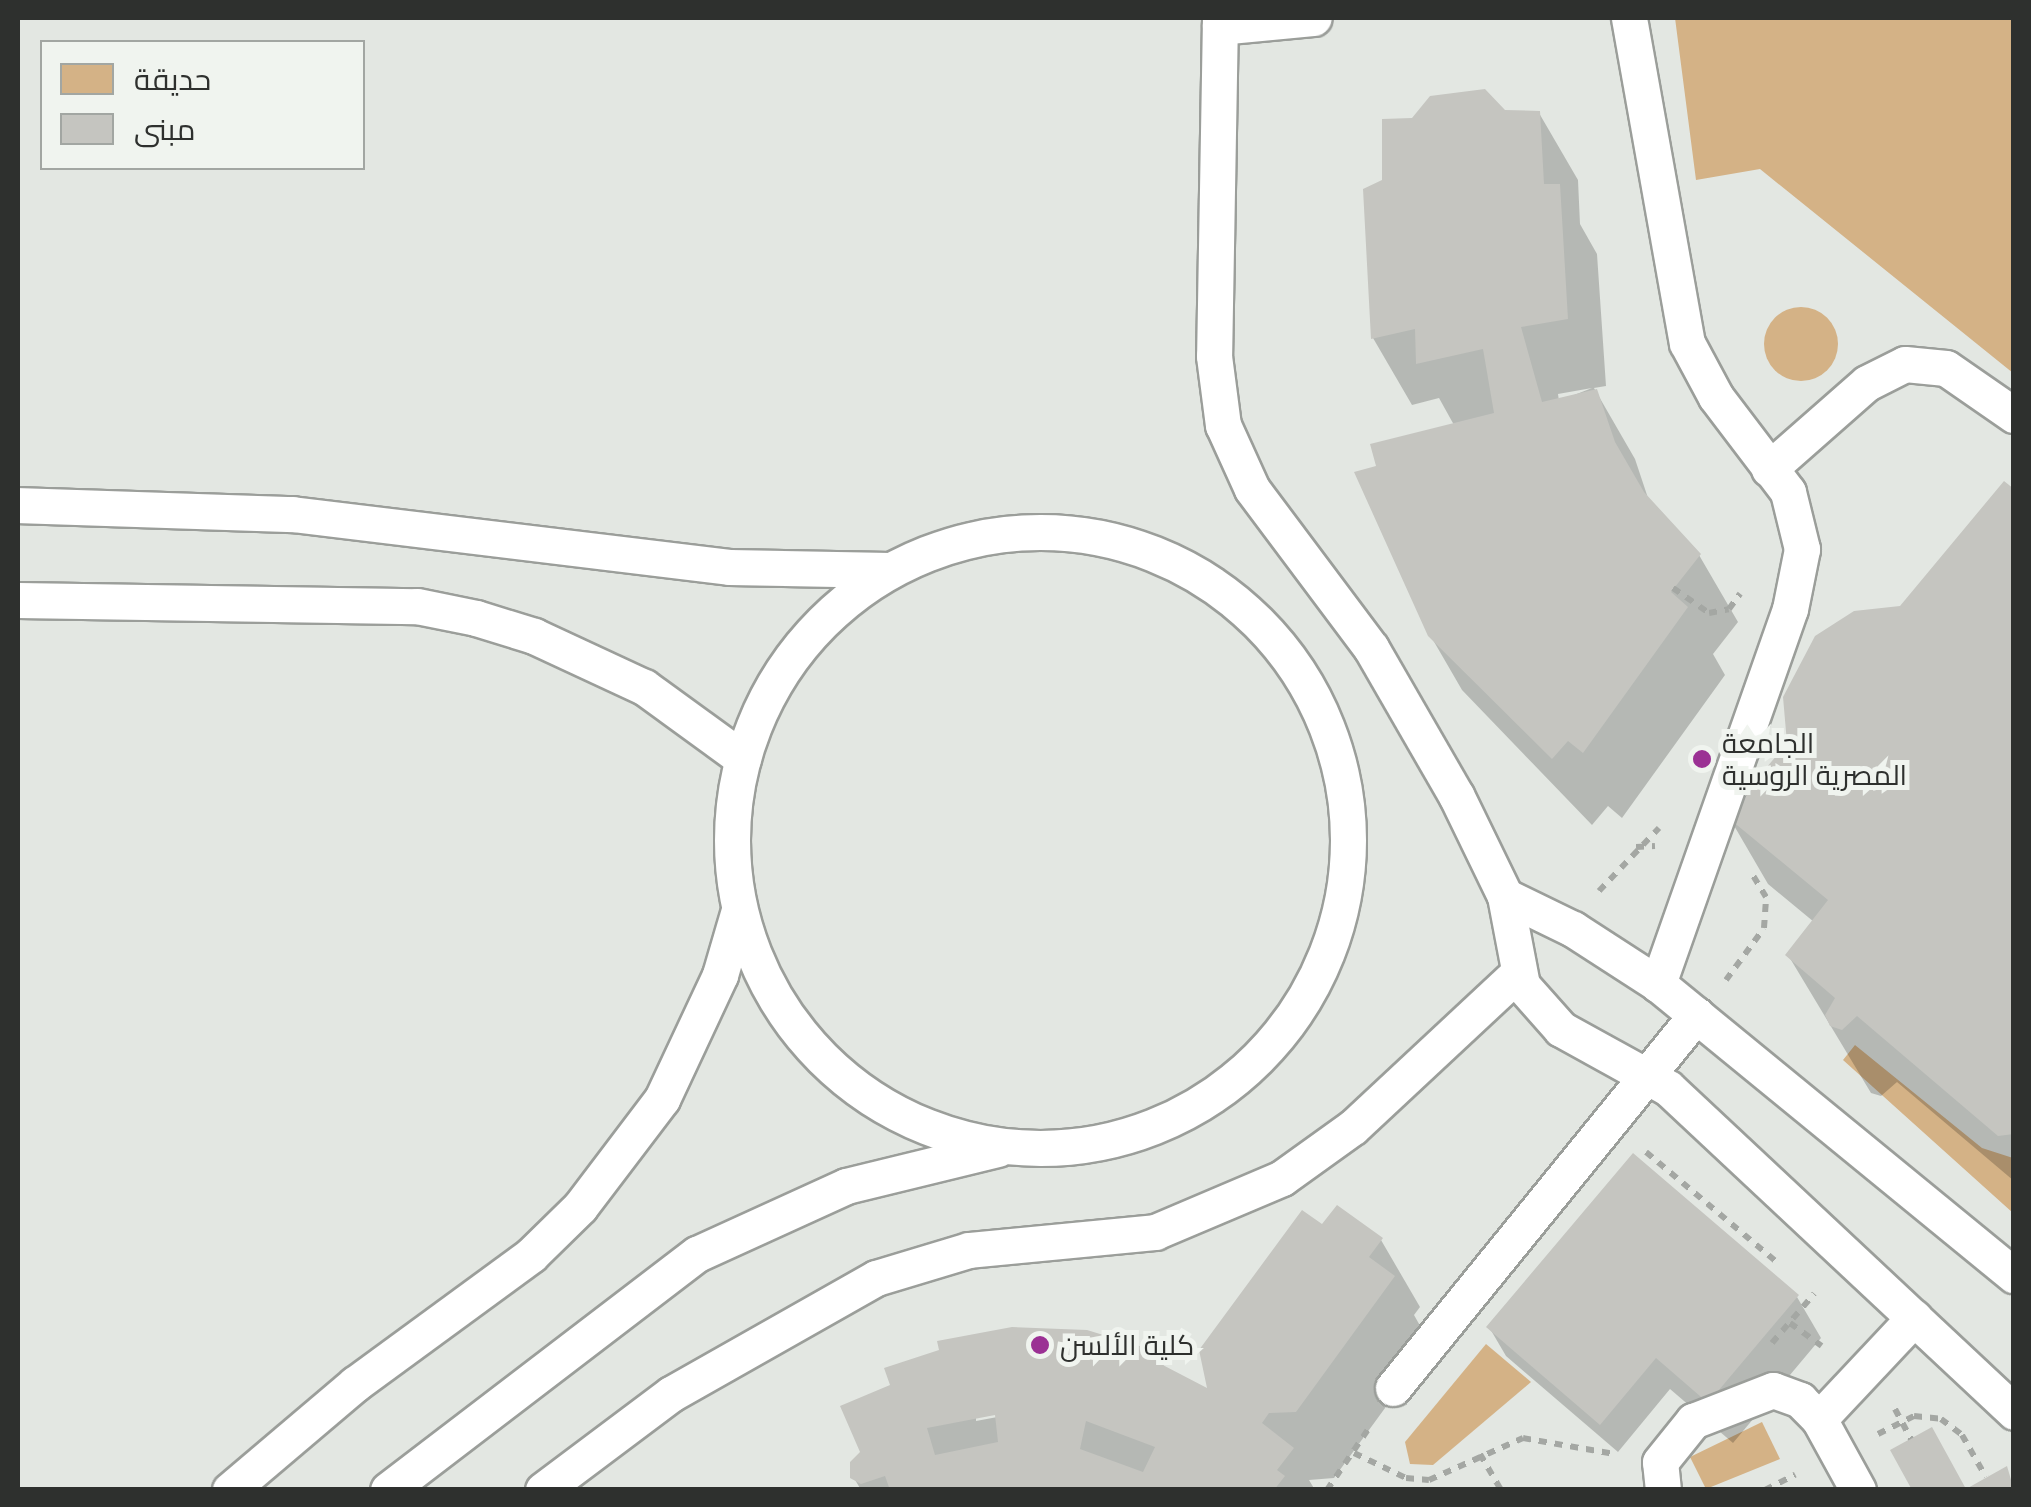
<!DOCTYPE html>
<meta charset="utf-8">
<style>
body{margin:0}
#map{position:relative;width:2031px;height:1507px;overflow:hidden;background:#e3e7e2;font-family:Mulish,Cairo,sans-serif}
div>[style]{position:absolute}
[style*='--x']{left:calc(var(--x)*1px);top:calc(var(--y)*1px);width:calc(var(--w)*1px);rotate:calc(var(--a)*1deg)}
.green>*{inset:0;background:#d4b286}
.round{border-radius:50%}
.shadow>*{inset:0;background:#0003}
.building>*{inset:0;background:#c5c5c0}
.path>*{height:6px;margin-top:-3px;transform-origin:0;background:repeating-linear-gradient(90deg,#a4a7a3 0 8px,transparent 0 16px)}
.roads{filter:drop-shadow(2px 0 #9b9e9a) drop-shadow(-2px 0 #9b9e9a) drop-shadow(0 2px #9b9e9a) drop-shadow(0 -2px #9b9e9a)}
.service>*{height:35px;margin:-17.5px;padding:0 17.5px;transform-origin:17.5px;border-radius:17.5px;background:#fff}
.service>.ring{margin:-17.5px;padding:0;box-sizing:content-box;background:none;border:35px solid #fff;border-radius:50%}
.dots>*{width:28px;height:28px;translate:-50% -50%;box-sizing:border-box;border:5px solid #f0f4ef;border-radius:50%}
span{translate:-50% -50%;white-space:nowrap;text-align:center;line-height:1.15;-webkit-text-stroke:10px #f0f4ef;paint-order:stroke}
.poi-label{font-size:28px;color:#2e302e}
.left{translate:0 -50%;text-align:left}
.frame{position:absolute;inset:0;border:20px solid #2e302e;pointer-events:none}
.legend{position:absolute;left:40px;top:40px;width:325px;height:130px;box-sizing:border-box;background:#f0f4ef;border:2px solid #a2a6a2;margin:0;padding:12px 18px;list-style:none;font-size:30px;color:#2e302e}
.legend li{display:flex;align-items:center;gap:20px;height:50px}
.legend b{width:50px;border:2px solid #a2a6a2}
</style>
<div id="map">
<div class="green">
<div style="clip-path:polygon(1675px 18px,2013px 18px,2013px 373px,1760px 169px,1696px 180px)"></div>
<div class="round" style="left:1764px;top:307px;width:74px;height:74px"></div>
<div style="clip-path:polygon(1855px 1045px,1982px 1148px,2013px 1158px,2013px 1213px,1843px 1060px)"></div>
<div style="clip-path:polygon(1486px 1344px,1531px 1382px,1433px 1465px,1410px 1464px,1405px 1442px)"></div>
<div style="clip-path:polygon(1762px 1422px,1780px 1459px,1706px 1489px,1690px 1457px)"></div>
</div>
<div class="shadow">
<div style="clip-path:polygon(evenodd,1504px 112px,1539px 113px,1578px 180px,1580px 224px,1597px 254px,1606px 386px,1594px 388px,1635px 459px,1649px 501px,1699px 555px,1738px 622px,1713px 654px,1725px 675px,1622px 818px,1608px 806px,1592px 825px,1462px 690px,1422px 621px,1379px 468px,1454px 425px,1439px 398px,1412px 405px,1373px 338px,1504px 112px,1592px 388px,1559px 401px,1558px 394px,1592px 388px)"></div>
<div style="clip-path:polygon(2014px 492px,2014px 1181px,1897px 1082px,1881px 1096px,1871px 1093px,1788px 955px,1814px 922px,1768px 884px,1729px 817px,1902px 608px)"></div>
<div style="clip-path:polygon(evenodd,1323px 1227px,1381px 1240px,1420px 1307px,1414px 1315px,1431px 1345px,1334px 1478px,1309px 1480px,1315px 1490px,861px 1490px,851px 1473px,862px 1453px,843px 1407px,1157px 1354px,1166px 1370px,1211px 1392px,1323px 1227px,1007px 1410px,1008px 1415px,976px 1421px,976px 1416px,1007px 1410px)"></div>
<div style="clip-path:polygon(1797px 1297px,1821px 1338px,1733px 1443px,1670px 1389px,1618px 1452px,1506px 1356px,1489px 1327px)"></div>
</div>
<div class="building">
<div style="clip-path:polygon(1485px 89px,1505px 110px,1540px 111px,1544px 184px,1560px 184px,1568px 319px,1521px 327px,1542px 402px,1597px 389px,1615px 442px,1644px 492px,1701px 554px,1671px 592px,1688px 607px,1583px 753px,1568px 741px,1552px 759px,1428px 636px,1354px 472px,1376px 466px,1370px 444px,1494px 413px,1483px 349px,1416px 364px,1415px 329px,1371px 339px,1363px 189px,1382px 180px,1382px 119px,1412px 118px,1430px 96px)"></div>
<div style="clip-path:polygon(2004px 481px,2014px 489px,2014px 1134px,1998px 1136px,1857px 1016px,1842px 1030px,1830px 1026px,1825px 1015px,1835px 998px,1785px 955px,1828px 900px,1726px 816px,1787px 743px,1783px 697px,1815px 636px,1854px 611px,1900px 606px)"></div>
<div style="clip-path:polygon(1633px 1153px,1799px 1295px,1708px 1403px,1656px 1358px,1600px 1425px,1486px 1327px)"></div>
<div style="clip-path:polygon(evenodd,1337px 1205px,1383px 1238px,1369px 1257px,1395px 1276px,1296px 1412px,1269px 1413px,1262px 1423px,1294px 1448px,1277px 1470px,1285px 1476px,1274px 1490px,890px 1490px,885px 1476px,861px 1484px,850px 1478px,850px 1462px,860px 1452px,840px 1406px,890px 1385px,884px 1368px,939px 1350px,937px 1341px,1012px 1327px,1087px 1330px,1159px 1352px,1157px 1362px,1207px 1388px,1199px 1350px,1302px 1210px,1322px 1224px,1337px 1205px,995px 1415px,998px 1442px,935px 1455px,927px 1428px,995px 1415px,1337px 1205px,1086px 1421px,1155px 1447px,1143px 1472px,1080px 1449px,1086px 1421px)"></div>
<div style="clip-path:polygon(1932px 1427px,1966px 1489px,2007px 1466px,2014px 1490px,1912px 1490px,1890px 1450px)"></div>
</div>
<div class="path">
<div style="--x:1673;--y:588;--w:44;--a:34.8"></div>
<div style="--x:1709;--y:613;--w:20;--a:-11"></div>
<div style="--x:1729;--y:609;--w:19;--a:-54"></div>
<div style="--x:1636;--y:847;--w:19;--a:-3"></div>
<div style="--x:1599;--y:891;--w:87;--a:-46.4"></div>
<div style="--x:1726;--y:980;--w:64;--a:-53.8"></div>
<div style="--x:1764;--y:928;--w:31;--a:-86"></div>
<div style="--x:1766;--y:897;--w:31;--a:-121"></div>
<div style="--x:1646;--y:1152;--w:172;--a:40.1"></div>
<div style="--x:1790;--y:1323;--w:39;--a:36"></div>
<div style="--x:1772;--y:1343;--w:65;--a:-49.4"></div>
<div style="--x:1895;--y:1409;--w:34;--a:62"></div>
<div style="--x:1878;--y:1434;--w:40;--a:-26.6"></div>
<div style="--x:1914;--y:1416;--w:27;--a:6"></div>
<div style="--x:1941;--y:1419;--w:26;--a:37"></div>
<div style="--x:1962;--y:1435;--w:48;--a:60.3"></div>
<div style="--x:1354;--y:1453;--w:58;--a:25.7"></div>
<div style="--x:1406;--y:1478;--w:23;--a:5"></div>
<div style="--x:1429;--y:1480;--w:103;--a:-24.1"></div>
<div style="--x:1523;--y:1438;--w:93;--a:9.9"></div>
<div style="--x:1480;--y:1454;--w:42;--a:59.7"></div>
<div style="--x:1327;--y:1490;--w:75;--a:-55.9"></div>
<div style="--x:1765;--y:1490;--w:34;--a:-27"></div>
</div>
<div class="roads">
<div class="service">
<div style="--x:1220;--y:18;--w:338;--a:91"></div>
<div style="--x:1214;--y:356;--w:70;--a:82.6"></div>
<div style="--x:1223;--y:425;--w:70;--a:65.6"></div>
<div style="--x:1252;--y:489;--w:199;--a:53.2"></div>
<div style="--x:1371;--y:648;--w:170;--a:60"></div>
<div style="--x:1456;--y:795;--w:112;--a:64.1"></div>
<div style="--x:1505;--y:896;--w:91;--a:79.2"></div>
<div style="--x:1522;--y:985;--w:59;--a:48.4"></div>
<div style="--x:1561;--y:1029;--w:122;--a:28.9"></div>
<div style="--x:1668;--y:1088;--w:474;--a:43.1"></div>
<div style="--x:1629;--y:18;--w:330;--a:79.9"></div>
<div style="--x:1687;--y:343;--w:61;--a:61.8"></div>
<div style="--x:1716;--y:397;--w:119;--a:52.8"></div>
<div style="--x:1788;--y:492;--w:59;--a:76.2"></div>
<div style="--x:1802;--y:549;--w:61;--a:101.3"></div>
<div style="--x:1790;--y:609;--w:398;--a:109.4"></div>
<div style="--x:1220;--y:27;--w:94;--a:-5.5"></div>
<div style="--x:1769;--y:469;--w:130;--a:-41.3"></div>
<div style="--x:1867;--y:383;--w:42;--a:-26.6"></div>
<div style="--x:1905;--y:364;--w:41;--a:5.6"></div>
<div style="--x:1946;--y:368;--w:83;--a:34.7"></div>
<div style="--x:18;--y:505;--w:274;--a:1.9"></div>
<div style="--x:292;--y:514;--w:440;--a:6.9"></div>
<div style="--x:729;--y:567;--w:161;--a:1.1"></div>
<div class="ring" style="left:732px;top:532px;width:581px;height:581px"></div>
<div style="--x:18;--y:600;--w:399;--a:0.9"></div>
<div style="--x:417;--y:606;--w:60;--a:11.5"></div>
<div style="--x:476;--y:618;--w:61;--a:17.2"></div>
<div style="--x:534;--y:636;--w:121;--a:24.9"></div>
<div style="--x:644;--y:687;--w:122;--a:36"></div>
<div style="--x:1505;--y:896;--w:76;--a:25.9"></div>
<div style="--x:1573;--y:929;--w:101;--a:32.9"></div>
<div style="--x:1658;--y:984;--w:460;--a:39.3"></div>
<div style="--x:1393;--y:1388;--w:481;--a:-50.9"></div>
<div style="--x:1819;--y:1419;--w:139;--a:-46.8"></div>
<div style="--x:230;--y:1490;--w:164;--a:-40.3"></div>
<div style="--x:355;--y:1384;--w:218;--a:-36.2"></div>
<div style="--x:531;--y:1255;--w:69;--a:-44.4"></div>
<div style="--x:580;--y:1207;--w:136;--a:-52.8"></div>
<div style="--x:662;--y:1099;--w:137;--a:-64.9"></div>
<div style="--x:720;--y:975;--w:68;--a:-73.7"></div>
<div style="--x:388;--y:1490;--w:389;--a:-37.4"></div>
<div style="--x:697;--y:1254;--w:164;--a:-24.5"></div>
<div style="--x:846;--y:1186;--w:156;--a:-13.7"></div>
<div style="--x:543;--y:1490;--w:160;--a:-36.9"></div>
<div style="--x:671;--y:1394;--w:236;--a:-29.5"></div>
<div style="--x:876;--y:1278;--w:97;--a:-16.8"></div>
<div style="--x:969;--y:1250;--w:187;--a:-5.5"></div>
<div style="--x:1155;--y:1232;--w:138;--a:-23"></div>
<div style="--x:1282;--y:1178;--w:87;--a:-35.7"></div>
<div style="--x:1353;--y:1127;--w:223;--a:-43"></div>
<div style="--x:1663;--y:1490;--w:28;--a:-96"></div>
<div style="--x:1660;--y:1462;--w:53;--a:-51.2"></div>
<div style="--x:1693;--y:1421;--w:86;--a:-21.2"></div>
<div style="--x:1773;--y:1390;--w:29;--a:20"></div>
<div style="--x:1800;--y:1400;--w:27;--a:45"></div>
<div style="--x:1819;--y:1419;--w:81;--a:61.2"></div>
</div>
</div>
<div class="dots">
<div style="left:1702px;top:759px;background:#9b3194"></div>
<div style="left:1040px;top:1345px;background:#9b3194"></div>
</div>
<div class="poi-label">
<span class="left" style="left:1722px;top:759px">الجامعة<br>المصرية الروسية</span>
<span class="left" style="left:1060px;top:1345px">كلية الألسن</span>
</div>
<div class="frame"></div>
<ul class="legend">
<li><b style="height:28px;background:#d4b286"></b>حديقة</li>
<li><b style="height:28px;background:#c5c5c0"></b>مبنى</li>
</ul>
</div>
